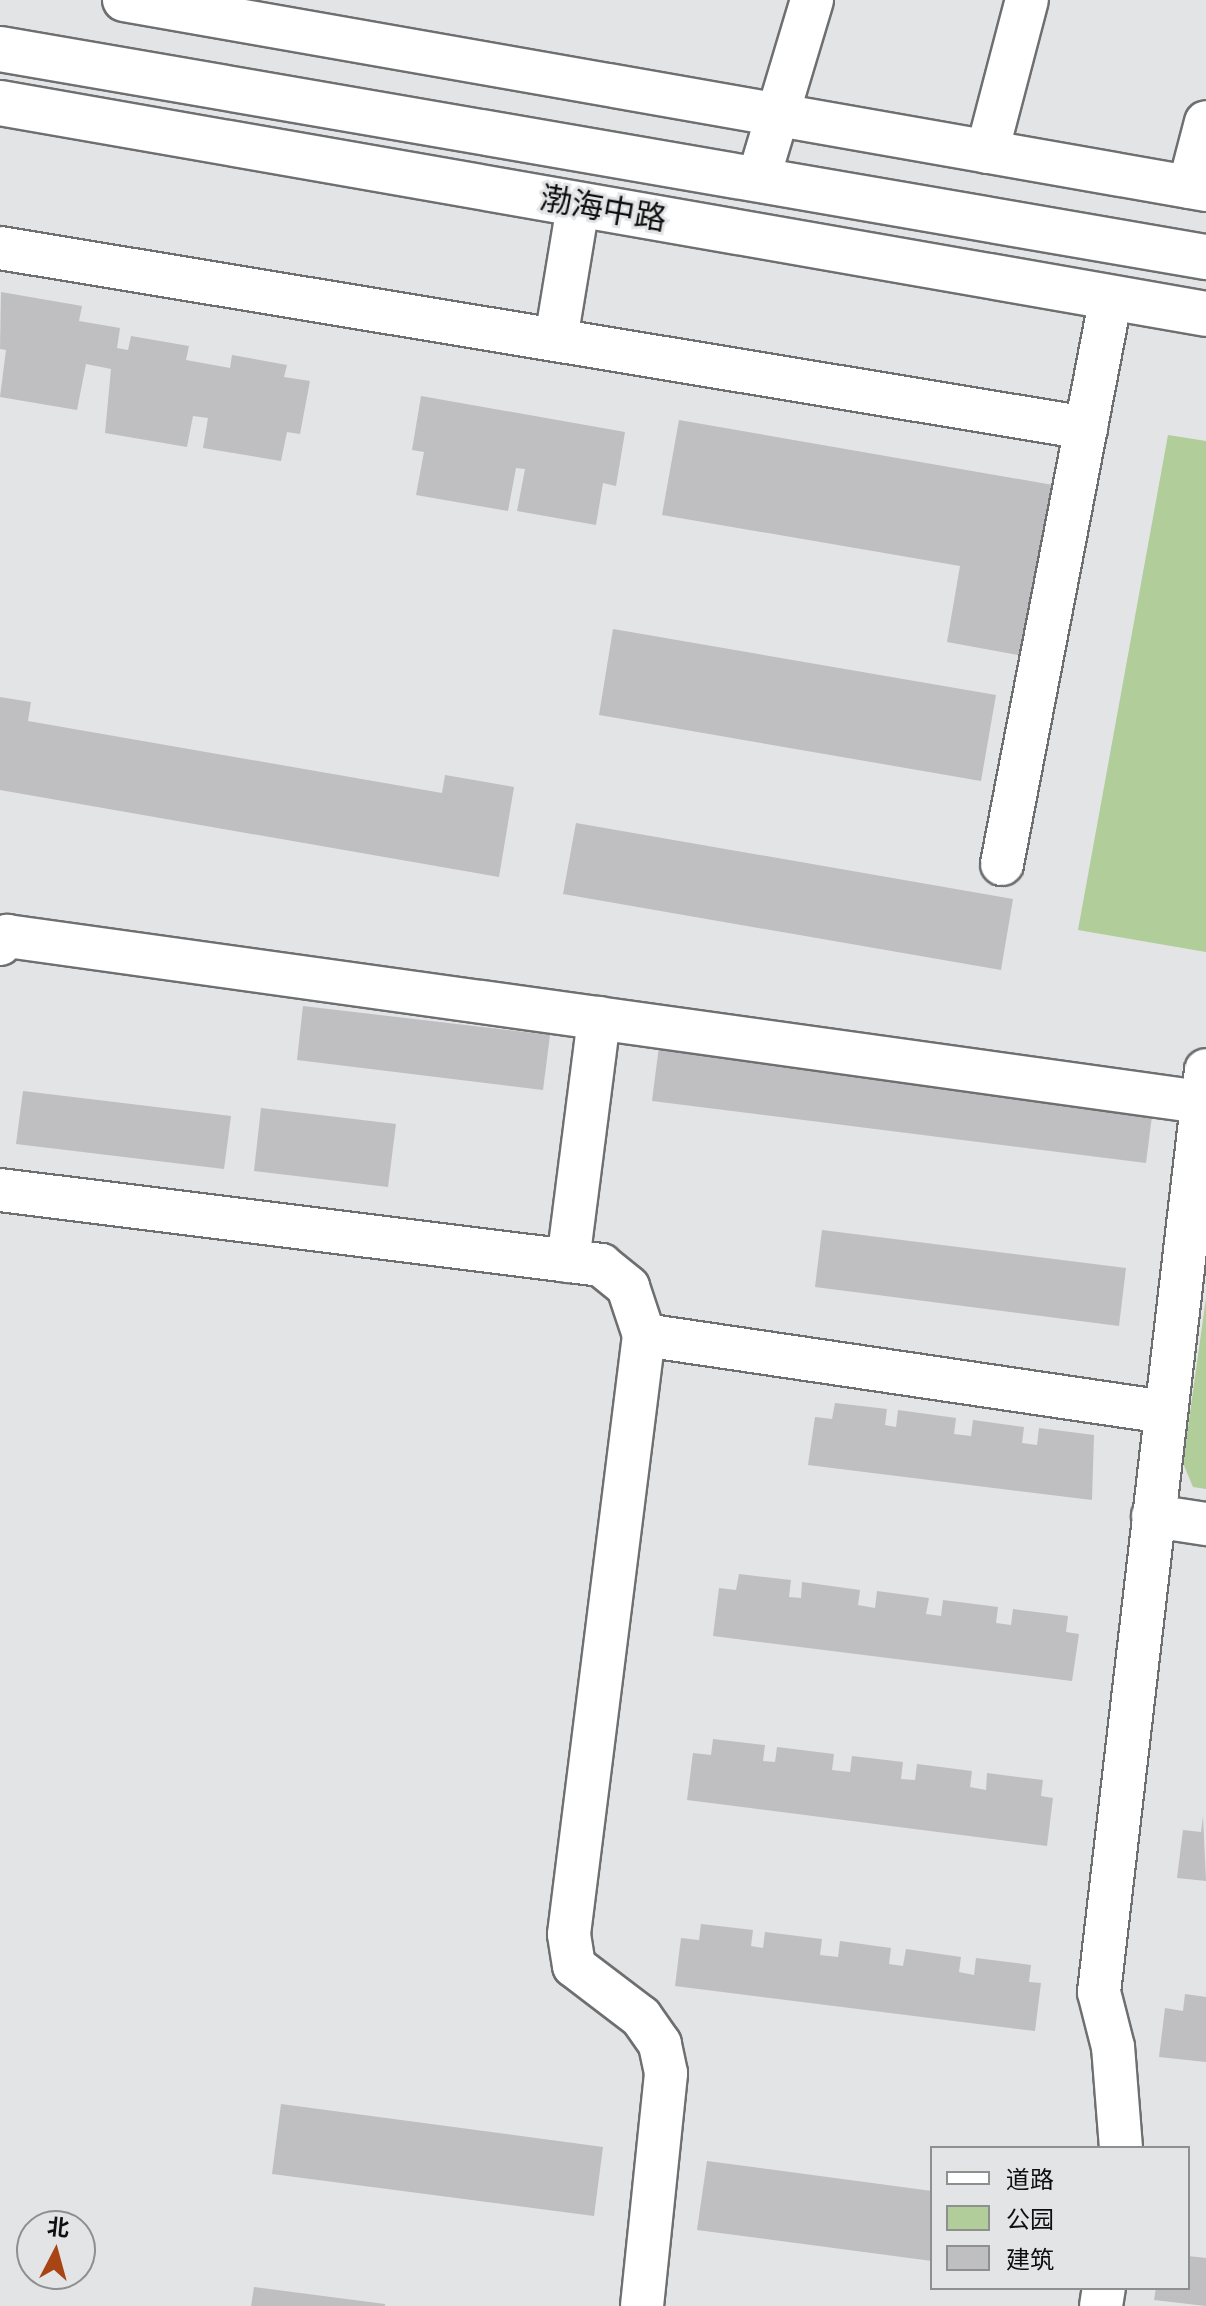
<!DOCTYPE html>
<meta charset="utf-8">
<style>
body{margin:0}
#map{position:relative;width:1206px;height:2306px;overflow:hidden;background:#e3e4e5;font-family:"Alegreya Sans","Noto Sans SC",sans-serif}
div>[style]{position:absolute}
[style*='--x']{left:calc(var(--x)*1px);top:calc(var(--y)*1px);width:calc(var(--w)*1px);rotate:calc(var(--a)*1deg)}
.green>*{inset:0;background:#b1cd99}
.building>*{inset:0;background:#bfbec0}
.roads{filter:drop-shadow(2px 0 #6e6f70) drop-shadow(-2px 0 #6e6f70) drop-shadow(0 2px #6e6f70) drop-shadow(0 -2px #6e6f70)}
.minor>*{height:42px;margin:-21px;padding:0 21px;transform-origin:21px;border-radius:21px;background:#fff}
.major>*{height:44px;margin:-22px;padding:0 22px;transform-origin:22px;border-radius:22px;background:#fff}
span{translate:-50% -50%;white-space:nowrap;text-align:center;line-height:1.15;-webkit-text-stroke:6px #e3e4e5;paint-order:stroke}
.street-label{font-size:32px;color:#0f0f0f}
.legend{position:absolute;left:930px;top:2146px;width:260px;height:144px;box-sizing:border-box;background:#e3e4e5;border:2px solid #8e8f8f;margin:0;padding:10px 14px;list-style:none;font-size:24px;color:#0f0f0f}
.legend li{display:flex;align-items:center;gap:16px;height:40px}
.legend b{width:40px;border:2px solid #8e8f8f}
.north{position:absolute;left:16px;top:2210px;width:80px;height:80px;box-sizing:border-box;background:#e3e4e5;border:2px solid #8e8f8f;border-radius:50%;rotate:6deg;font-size:22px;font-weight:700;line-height:32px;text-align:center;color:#0f0f0f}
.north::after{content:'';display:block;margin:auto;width:28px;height:36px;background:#a94415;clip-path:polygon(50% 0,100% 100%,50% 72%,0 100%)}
</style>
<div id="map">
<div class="green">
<div style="clip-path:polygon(1168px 435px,1206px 441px,1206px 952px,1078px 930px)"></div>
<div style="clip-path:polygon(1206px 1298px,1206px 1489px,1193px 1487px,1183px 1463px)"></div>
</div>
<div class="building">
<div style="clip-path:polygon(1px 292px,82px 306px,79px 321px,120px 328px,117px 348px,128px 350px,131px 336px,189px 346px,186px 360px,230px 368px,232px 355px,287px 365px,284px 377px,310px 381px,300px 434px,287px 432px,281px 461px,203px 448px,208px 418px,193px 416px,187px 447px,105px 433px,111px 369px,86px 364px,77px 410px,0 397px,6px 350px,0 349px)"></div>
<div style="clip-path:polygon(421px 396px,625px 432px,616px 486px,603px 483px,596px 525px,517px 511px,525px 469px,516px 468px,508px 511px,416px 495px,424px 452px,412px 450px)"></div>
<div style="clip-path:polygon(679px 420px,1053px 485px,1023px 656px,947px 642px,960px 566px,662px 515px)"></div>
<div style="clip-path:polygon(613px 629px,996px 695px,981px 781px,599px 715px)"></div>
<div style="clip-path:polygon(0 697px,31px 702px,28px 721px,442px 793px,445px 775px,514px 787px,499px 877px,0 790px)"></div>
<div style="clip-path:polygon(576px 823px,1013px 899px,1001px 970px,563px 894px)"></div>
<div style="clip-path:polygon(303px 1006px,550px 1035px,543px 1090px,297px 1060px)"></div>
<div style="clip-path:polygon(659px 1046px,1153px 1108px,1146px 1163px,652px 1101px)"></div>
<div style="clip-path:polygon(23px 1091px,231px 1116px,224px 1169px,16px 1144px)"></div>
<div style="clip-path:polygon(261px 1108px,396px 1124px,388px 1187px,254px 1171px)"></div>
<div style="clip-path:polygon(822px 1230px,1126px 1268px,1119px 1326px,815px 1287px)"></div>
<div style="clip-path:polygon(835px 1403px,887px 1409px,885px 1425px,896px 1427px,898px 1410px,956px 1418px,954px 1434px,971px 1436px,973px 1420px,1024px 1427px,1022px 1443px,1037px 1445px,1039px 1428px,1094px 1435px,1092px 1500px,808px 1465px,815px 1417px,832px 1419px)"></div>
<div style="clip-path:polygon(739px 1574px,791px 1580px,789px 1597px,801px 1598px,802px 1582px,860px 1590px,858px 1605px,875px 1608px,877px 1591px,929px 1598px,926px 1614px,941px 1616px,943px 1600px,998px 1607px,996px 1623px,1011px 1625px,1013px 1609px,1068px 1616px,1066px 1632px,1079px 1634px,1072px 1681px,713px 1636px,719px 1588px,736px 1590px)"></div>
<div style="clip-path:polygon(713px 1739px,765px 1745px,763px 1761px,775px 1762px,777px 1747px,834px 1754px,832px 1770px,850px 1772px,852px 1756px,903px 1762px,901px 1779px,915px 1780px,917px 1764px,972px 1771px,970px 1787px,986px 1790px,987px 1773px,1043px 1780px,1041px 1796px,1053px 1798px,1047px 1846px,687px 1800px,693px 1753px,711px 1755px)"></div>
<div style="clip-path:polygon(1203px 1816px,1206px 1881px,1177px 1878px,1183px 1830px,1201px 1832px)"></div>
<div style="clip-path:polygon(701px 1924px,753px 1930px,751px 1946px,763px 1948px,765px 1932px,822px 1939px,820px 1955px,838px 1957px,840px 1941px,891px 1948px,889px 1964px,903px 1966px,906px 1949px,961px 1957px,959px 1972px,974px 1975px,976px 1958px,1031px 1965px,1029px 1982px,1041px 1983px,1035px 2031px,675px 1986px,681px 1938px,699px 1940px)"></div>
<div style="clip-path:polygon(1185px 1994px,1206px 1997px,1206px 2062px,1159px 2057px,1165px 2008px,1183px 2011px)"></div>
<div style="clip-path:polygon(281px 2104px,603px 2147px,594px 2216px,272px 2174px)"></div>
<div style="clip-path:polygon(707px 2161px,932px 2191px,932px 2261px,697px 2230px)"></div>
<div style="clip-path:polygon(1188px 2256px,1206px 2258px,1206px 2306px,1154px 2300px,1156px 2288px,1188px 2288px)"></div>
<div style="clip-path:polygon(254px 2287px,385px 2304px,385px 2306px,251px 2306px)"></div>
</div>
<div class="roads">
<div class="minor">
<div style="--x:124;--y:0;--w:1099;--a:9.96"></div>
<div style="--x:987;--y:152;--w:157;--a:-75.3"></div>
<div style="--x:758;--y:180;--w:188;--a:-73.3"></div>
<div style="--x:1189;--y:187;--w:67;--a:-75.3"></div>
<div style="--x:0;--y:248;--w:1101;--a:9.41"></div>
<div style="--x:556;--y:339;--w:135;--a:-80.6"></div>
<div style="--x:1002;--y:864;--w:577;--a:-79.12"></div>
<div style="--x:0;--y:944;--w:11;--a:-49"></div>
<div style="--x:7;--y:936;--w:1205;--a:7.92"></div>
<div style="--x:0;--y:1190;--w:606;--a:7.11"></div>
<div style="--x:601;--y:1265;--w:35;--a:39"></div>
<div style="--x:628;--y:1287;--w:51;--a:71.6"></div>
<div style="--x:568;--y:1261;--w:245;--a:-82.7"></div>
<div style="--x:1153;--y:1516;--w:54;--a:8.6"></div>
<div style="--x:1121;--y:2148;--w:101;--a:-94.5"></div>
<div style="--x:1113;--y:2047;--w:57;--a:-104.3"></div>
<div style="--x:1099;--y:1992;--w:928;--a:-83.38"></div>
<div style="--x:642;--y:2306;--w:234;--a:-84.1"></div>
<div style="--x:666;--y:2073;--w:30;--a:-102"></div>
<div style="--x:660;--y:2044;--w:33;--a:-125"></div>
<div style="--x:641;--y:2017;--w:84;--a:-142.7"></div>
<div style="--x:574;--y:1966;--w:32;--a:-99"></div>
<div style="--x:569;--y:1934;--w:604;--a:-82.86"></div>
<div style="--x:644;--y:1335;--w:527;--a:8.41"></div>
<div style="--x:1101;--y:2306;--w:18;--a:-81"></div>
</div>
<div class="major">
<div style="--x:0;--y:49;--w:1224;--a:9.79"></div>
<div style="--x:0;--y:103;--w:1224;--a:9.92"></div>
</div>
</div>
<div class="street-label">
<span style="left:603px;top:210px;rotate:10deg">渤海中路</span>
</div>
<ul class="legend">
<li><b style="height:10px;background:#fff"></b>道路</li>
<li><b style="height:22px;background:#b1cd99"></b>公园</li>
<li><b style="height:22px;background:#bfbec0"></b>建筑</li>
</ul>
<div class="north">北</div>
</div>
